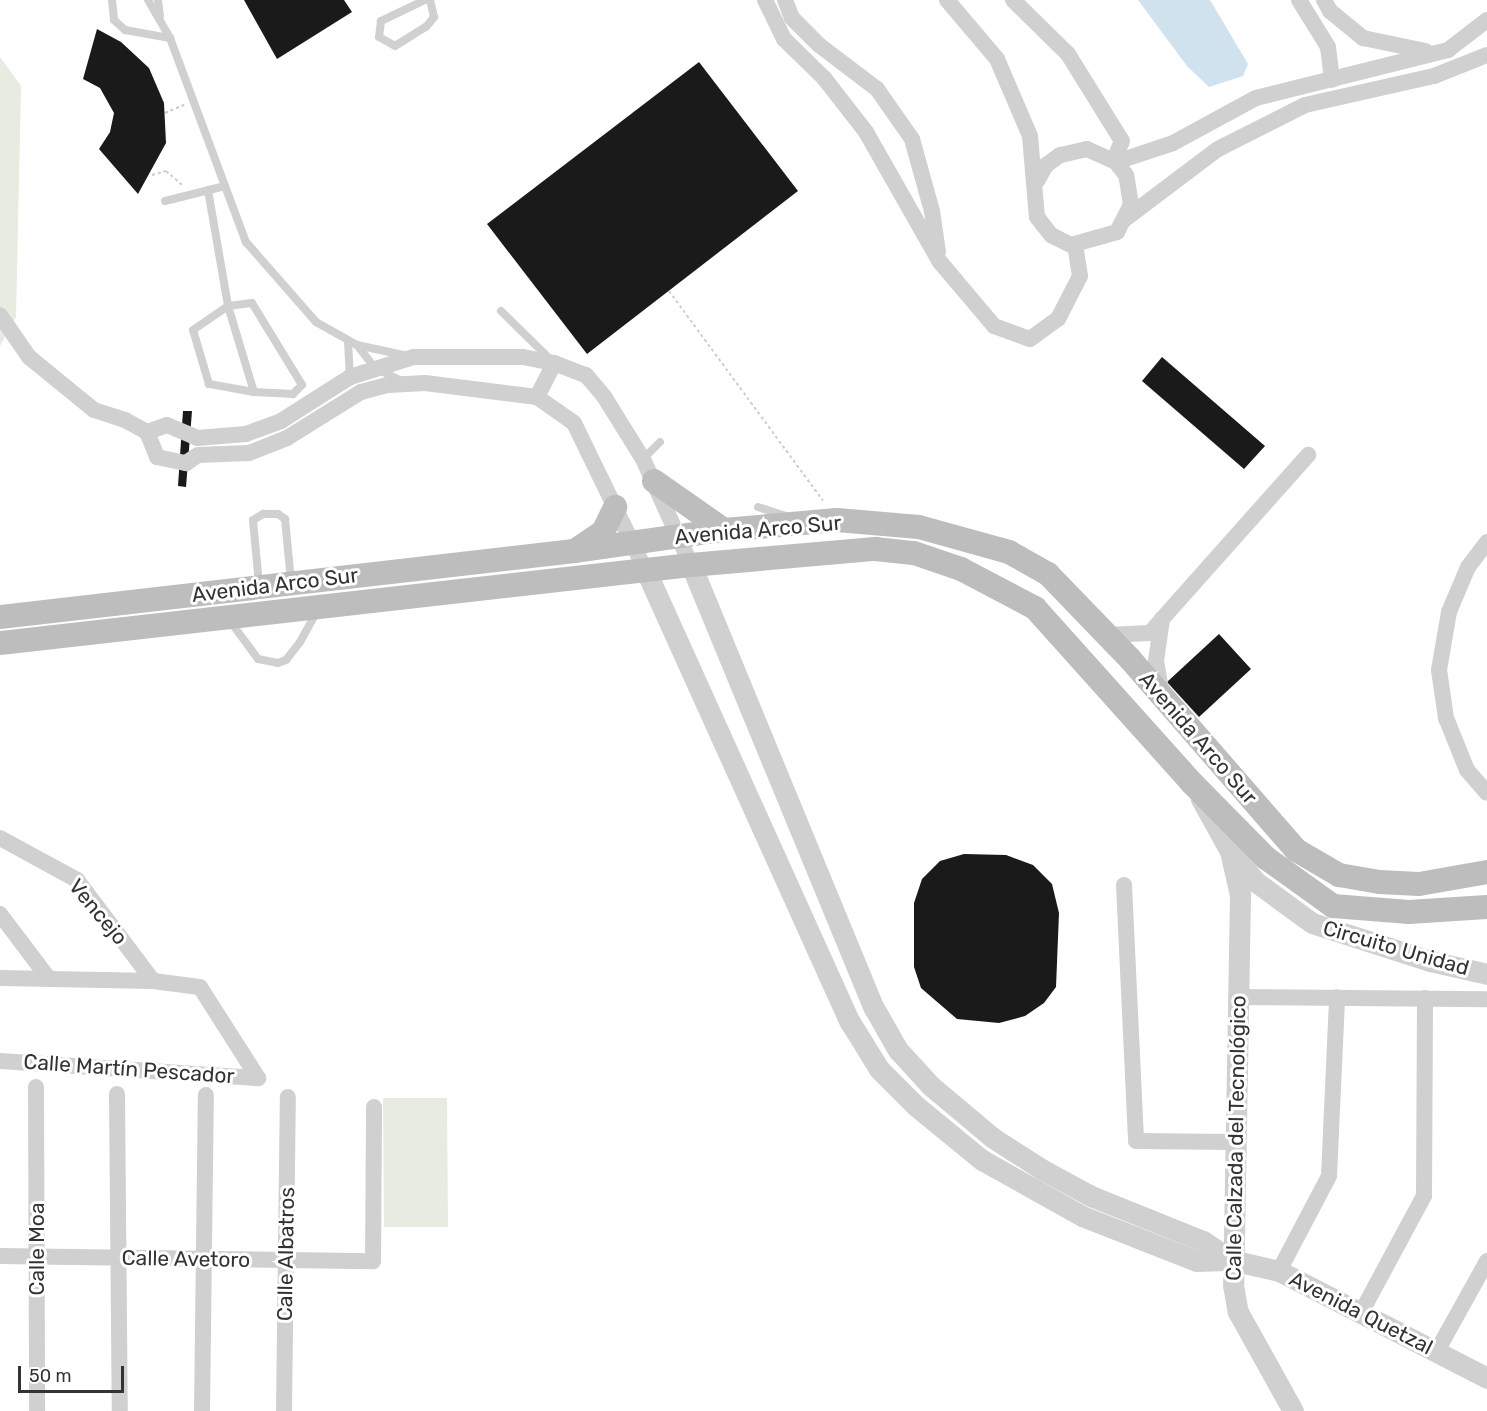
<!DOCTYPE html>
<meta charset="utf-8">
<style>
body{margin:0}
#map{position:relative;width:1487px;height:1411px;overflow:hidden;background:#fff;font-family:Rubik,sans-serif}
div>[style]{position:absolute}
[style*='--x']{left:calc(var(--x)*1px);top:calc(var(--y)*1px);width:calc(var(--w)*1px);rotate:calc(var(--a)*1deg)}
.green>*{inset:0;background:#e6ecdf}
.water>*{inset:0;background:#cfe2ee}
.building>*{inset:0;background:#1a1a1a}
.path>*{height:2px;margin-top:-1px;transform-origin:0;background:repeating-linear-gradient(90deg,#cdcdcd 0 3px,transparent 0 6px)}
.service>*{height:8px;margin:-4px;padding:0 4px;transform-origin:4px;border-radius:4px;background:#d0d0d0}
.minor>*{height:16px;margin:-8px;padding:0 8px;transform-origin:8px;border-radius:8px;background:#d0d0d0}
.tertiary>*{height:21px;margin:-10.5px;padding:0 10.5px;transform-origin:10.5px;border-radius:10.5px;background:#d0d0d0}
.secondary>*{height:24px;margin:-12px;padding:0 12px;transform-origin:12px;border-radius:12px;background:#bdbdbd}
span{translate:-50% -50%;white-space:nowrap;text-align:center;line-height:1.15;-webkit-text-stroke:6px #fff;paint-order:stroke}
.street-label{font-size:21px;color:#333}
.scale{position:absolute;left:18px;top:1366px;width:106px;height:27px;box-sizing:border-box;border:3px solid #333;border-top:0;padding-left:8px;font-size:18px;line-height:21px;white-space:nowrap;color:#333;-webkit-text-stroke:4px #fff;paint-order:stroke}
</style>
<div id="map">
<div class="green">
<div style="clip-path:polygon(0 57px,21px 86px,16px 317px,0 346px)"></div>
<div style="clip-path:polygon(447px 1098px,448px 1227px,384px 1227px,383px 1098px)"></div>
</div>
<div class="water">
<div style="clip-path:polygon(1138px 0,1210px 0,1248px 64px,1243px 76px,1209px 87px,1187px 66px)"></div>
</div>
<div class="building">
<div style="clip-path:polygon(244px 0,344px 0,352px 12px,277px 59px)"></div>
<div style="clip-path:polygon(97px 29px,121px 42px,149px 68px,164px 103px,166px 143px,138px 194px,99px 149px,110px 132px,114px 113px,100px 88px,83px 79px)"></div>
<div style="clip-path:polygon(699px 62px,798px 191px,587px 354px,487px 224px)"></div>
<div style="clip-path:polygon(1162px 357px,1265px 446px,1244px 469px,1142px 381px)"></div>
<div style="clip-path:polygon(183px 411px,192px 411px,186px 487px,178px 486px)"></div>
<div style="clip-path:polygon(1219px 634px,1251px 669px,1199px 717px,1167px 682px)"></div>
<div style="clip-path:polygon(964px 854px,1006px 855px,1033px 865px,1052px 884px,1059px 913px,1056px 987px,1044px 1003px,1025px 1016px,999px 1023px,957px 1019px,921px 988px,914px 967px,914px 903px,922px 879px,940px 861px)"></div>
</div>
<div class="path">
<div style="--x:165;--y:113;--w:21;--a:-23"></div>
<div style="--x:152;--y:175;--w:15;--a:-16"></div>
<div style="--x:166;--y:171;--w:23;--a:41"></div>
<div style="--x:669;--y:291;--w:260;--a:53.7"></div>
</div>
<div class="service">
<div style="--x:112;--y:0;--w:20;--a:84"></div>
<div style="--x:114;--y:20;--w:15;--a:42"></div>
<div style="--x:125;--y:30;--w:46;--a:10.1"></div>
<div style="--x:148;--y:0;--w:44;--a:59.9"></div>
<div style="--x:170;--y:38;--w:218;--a:69.6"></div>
<div style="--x:246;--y:242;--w:106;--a:48.8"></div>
<div style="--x:316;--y:322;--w:47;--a:29.3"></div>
<div style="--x:357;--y:345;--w:29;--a:52"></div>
<div style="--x:375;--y:368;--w:30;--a:26"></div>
<div style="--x:158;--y:0;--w:16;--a:83"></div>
<div style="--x:425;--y:0;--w:49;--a:154.5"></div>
<div style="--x:381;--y:21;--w:16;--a:97"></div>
<div style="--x:379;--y:37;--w:18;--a:29"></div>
<div style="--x:395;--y:46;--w:36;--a:-32"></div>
<div style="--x:426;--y:27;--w:13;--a:-51"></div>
<div style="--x:434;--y:17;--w:17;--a:-103"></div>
<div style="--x:208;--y:190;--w:118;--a:80.2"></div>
<div style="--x:228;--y:306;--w:24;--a:-7"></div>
<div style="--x:252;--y:303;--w:96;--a:58.6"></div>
<div style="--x:302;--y:385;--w:13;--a:135"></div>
<div style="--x:293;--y:394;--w:39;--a:-177"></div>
<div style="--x:254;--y:392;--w:46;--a:-169.9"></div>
<div style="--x:209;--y:384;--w:56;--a:-106.5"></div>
<div style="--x:193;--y:330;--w:42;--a:-34.4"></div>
<div style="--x:228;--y:306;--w:90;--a:73.2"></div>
<div style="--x:165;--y:201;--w:62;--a:-14"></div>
<div style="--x:501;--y:311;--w:69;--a:44.4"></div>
<div style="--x:348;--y:341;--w:36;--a:87"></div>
<div style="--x:357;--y:345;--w:52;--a:12.2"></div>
<div style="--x:643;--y:459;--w:24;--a:-45"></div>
<div style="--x:758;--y:507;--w:28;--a:18"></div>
<div style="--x:259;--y:584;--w:64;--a:-95.4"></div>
<div style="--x:253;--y:520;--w:12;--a:-31"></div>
<div style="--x:263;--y:514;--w:15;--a:0"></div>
<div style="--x:278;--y:514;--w:9;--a:36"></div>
<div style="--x:285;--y:519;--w:62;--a:84.5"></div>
<div style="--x:230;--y:621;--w:47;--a:53.6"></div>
<div style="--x:258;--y:659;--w:20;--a:11"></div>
<div style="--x:278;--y:663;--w:9;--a:-21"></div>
<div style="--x:286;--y:660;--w:23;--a:-52"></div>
<div style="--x:300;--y:642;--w:37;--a:-61"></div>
</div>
<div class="minor">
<div style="--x:765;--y:0;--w:43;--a:64"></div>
<div style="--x:784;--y:39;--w:56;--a:44.3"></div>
<div style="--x:824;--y:78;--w:68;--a:52.1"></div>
<div style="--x:866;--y:132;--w:150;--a:60.4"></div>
<div style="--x:940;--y:262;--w:84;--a:49.8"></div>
<div style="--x:994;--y:326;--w:38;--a:20"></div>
<div style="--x:1030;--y:339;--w:34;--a:-36"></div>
<div style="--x:1058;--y:319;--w:48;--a:-62.9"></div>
<div style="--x:1080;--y:276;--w:31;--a:-99"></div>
<div style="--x:785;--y:0;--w:19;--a:69"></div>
<div style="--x:792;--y:18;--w:38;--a:45"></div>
<div style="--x:819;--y:45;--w:73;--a:37.2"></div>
<div style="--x:877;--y:89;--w:61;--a:55"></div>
<div style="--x:912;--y:139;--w:75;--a:74.5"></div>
<div style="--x:932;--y:211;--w:41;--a:81.7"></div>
<div style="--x:947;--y:0;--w:77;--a:49.7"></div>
<div style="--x:997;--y:59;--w:84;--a:66.8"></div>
<div style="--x:1030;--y:136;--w:81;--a:85.1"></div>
<div style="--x:1037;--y:217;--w:23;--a:52"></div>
<div style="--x:1051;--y:235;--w:22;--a:27"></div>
<div style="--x:1071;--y:245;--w:48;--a:-15.8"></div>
<div style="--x:1117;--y:232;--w:30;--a:-63"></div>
<div style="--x:1131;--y:205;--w:30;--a:-99"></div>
<div style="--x:1126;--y:175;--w:16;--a:-128"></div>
<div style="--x:1116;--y:162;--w:32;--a:-156"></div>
<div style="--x:1087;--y:149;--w:28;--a:167"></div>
<div style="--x:1060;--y:155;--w:17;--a:144"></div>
<div style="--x:1046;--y:165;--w:18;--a:119"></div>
<div style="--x:1013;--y:0;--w:77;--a:44.5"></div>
<div style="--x:1068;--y:54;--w:102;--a:58.2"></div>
<div style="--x:1122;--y:141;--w:21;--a:113"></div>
<div style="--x:1299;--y:0;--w:55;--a:58.3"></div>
<div style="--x:1328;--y:47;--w:33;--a:83"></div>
<div style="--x:1324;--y:0;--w:13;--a:61"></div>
<div style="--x:1330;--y:11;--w:43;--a:39.3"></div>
<div style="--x:1363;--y:38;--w:64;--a:11.7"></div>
<div style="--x:1116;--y:162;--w:60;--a:-18.4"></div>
<div style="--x:1173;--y:143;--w:94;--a:-28.5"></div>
<div style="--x:1256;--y:98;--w:198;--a:-14"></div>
<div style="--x:1448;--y:50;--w:49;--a:-37.6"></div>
<div style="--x:1125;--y:219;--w:116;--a:-37"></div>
<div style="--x:1218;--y:149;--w:97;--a:-26.8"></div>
<div style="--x:1305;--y:105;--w:132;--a:-12.7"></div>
<div style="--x:1434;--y:76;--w:57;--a:-21.6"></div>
<div style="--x:0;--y:315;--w:51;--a:55.4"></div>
<div style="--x:29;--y:357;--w:84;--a:39.2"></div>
<div style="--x:94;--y:410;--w:33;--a:18"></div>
<div style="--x:125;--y:420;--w:25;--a:29"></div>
<div style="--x:537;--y:397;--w:38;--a:-63"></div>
<div style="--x:147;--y:432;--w:21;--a:-19"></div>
<div style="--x:167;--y:425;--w:33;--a:23"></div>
<div style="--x:197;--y:438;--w:49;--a:-4.7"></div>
<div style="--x:246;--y:434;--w:37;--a:-20"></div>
<div style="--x:281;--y:421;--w:82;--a:-32.5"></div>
<div style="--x:350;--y:377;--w:67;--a:-17.4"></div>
<div style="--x:414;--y:357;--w:109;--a:0"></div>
<div style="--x:523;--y:357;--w:32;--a:11"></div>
<div style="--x:554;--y:363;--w:34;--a:21"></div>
<div style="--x:586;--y:375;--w:30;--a:50"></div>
<div style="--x:605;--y:398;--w:72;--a:58.1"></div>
<div style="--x:643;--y:459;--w:116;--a:65.6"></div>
<div style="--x:147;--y:432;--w:27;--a:68"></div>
<div style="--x:157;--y:457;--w:30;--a:12"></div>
<div style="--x:186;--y:463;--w:14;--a:-34"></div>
<div style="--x:198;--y:455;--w:51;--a:-2.2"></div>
<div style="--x:249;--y:453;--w:41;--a:-21.5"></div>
<div style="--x:287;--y:438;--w:87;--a:-31.9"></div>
<div style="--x:361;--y:392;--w:28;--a:-15"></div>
<div style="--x:388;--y:385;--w:37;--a:-3"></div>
<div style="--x:425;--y:383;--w:113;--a:7.1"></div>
<div style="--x:537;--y:397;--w:45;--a:35.1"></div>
<div style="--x:574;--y:423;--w:165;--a:64.1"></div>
<div style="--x:1487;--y:542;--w:31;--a:127"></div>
<div style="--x:1468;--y:567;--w:49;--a:112.9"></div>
<div style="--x:1449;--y:612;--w:59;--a:99.8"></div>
<div style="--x:1439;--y:670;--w:49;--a:81.7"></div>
<div style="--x:1446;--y:718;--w:56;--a:68"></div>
<div style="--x:1467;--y:770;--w:30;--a:49"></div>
<div style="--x:1162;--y:619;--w:220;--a:-48.3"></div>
<div style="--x:1107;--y:635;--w:43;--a:-2.7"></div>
<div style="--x:1150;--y:633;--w:18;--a:-49"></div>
<div style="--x:1162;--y:619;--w:42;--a:98.1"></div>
<div style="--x:1156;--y:661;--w:34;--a:80"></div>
<div style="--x:0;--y:838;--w:88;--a:28.6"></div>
<div style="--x:77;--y:880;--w:126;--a:53"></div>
<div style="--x:1124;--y:885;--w:256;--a:87.3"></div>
<div style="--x:1136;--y:1141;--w:97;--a:0.6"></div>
<div style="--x:0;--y:914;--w:81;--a:53"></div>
<div style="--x:0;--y:978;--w:153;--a:1.1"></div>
<div style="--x:153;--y:981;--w:47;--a:7.3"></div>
<div style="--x:200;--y:987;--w:108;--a:57.5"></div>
<div style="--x:1238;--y:997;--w:249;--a:0.5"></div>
<div style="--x:0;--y:1061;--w:259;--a:3.8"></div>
<div style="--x:36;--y:1087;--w:324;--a:89.8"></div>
<div style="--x:117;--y:1094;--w:317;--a:89.5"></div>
<div style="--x:0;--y:1256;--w:373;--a:0.8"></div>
<div style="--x:373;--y:1261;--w:154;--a:-89.6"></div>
<div style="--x:1279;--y:1271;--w:107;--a:-62.2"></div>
<div style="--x:1329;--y:1176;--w:179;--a:-87.4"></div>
<div style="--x:1362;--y:1311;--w:131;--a:-61.7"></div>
<div style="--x:1424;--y:1196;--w:198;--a:-89.7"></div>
<div style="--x:1437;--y:1351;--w:103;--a:-60.9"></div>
<div style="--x:202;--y:1411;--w:316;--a:-89.3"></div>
<div style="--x:284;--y:1411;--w:314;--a:-89.3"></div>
</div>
<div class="tertiary">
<div style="--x:691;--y:565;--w:479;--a:67.6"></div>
<div style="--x:874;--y:1008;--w:48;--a:60.3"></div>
<div style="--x:898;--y:1050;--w:49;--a:47.5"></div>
<div style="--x:931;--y:1086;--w:81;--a:40"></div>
<div style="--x:993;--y:1138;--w:59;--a:32.6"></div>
<div style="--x:1043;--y:1170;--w:55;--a:28.4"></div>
<div style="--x:1091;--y:1196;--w:121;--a:21.9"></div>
<div style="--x:1203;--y:1241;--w:34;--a:34"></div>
<div style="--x:646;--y:571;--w:495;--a:65.7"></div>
<div style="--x:850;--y:1022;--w:55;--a:58.3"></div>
<div style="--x:879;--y:1069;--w:52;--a:45"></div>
<div style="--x:916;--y:1106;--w:85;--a:39.3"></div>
<div style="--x:982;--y:1160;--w:115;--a:29.2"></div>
<div style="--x:1082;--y:1216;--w:123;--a:21.4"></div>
<div style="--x:1197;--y:1261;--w:34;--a:-2"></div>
<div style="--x:1231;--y:1260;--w:49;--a:12.9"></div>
<div style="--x:1279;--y:1271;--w:234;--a:27.2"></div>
<div style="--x:1201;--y:799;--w:60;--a:60.9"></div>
<div style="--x:1230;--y:851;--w:40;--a:50"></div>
<div style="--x:1256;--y:882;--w:69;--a:36.2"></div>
<div style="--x:1312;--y:923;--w:124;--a:17.9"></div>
<div style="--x:1430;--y:961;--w:58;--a:12.8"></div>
<div style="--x:1230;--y:851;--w:45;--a:77.2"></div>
<div style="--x:1240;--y:895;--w:390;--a:91"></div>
<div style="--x:1233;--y:1285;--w:27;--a:80"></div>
<div style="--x:1238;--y:1312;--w:113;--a:60.9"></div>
</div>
<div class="secondary">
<div style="--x:654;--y:481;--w:85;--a:35"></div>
<div style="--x:579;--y:548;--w:29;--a:-34"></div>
<div style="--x:603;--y:532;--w:28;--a:-64"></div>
<div style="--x:0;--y:617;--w:578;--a:-6.56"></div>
<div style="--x:574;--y:551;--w:151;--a:-8"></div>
<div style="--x:724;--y:530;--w:113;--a:-5.1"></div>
<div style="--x:837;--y:520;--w:82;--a:4.9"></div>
<div style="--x:919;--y:527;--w:93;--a:15.5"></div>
<div style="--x:1009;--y:552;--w:45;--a:29.4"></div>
<div style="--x:1048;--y:574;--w:118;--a:46"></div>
<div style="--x:1130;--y:659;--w:253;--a:49"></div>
<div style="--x:1296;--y:850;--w:50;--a:30.2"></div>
<div style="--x:1339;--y:875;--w:41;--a:9.9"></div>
<div style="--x:1379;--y:882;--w:40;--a:2.9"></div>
<div style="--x:1419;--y:884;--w:69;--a:-10"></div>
<div style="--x:0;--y:643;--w:695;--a:-6.44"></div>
<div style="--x:691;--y:565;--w:185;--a:-5"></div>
<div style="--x:875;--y:549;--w:39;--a:6"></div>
<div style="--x:914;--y:553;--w:50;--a:18.8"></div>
<div style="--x:961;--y:569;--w:84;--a:27.8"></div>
<div style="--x:1035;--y:608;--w:235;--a:48.1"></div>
<div style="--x:1192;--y:783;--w:105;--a:45.4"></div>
<div style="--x:1266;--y:858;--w:82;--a:35.6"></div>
<div style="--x:1333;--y:906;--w:76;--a:4.5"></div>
<div style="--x:1409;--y:912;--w:78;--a:-3.7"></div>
</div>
<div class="street-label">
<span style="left:758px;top:530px;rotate:-5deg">Avenida Arco Sur</span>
<span style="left:275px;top:585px;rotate:-7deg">Avenida Arco Sur</span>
<span style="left:1198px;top:738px;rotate:49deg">Avenida Arco Sur</span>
<span style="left:98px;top:912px;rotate:50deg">Vencejo</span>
<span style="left:1396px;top:948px;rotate:16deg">Circuito Unidad</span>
<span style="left:129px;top:1069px;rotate:4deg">Calle Martín Pescador</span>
<span style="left:1236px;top:1138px;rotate:-89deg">Calle Calzada del Tecnológico</span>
<span style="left:37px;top:1249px;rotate:-90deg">Calle Moa</span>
<span style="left:286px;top:1254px;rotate:-89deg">Calle Albatros</span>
<span style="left:186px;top:1259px;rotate:1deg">Calle Avetoro</span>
<span style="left:1361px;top:1313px;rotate:27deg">Avenida Quetzal</span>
</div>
<div class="scale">50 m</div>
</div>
